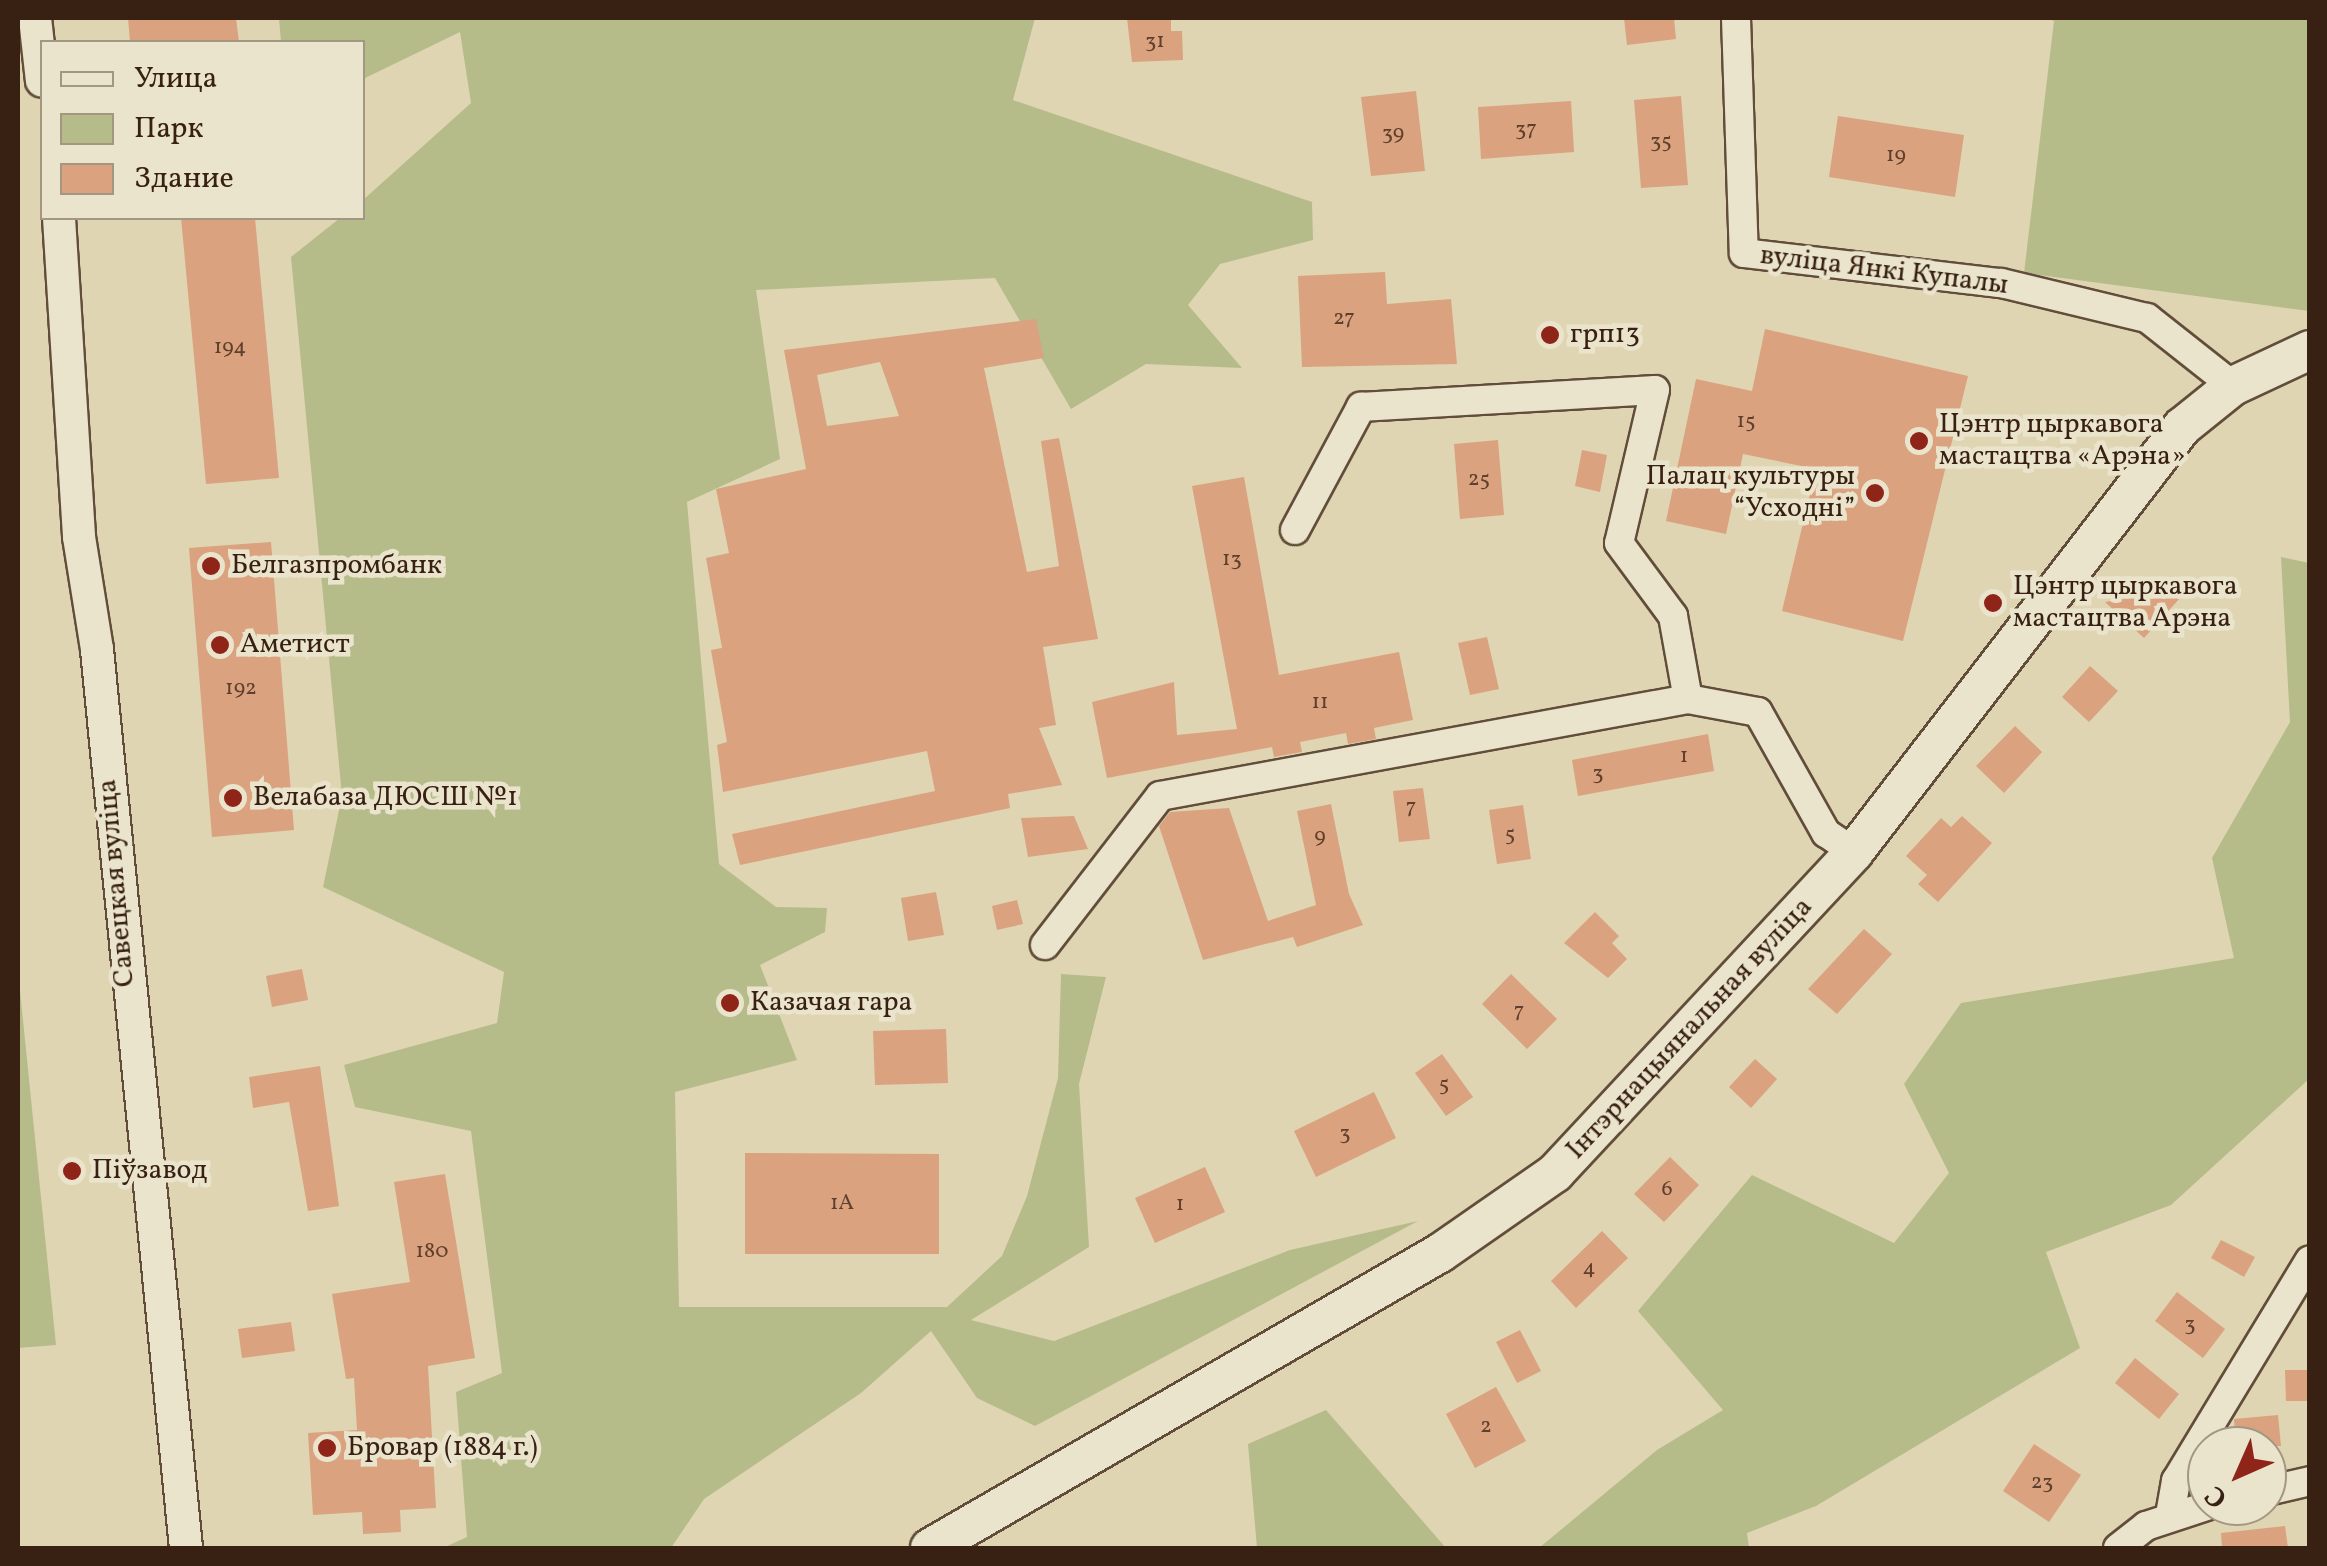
<!DOCTYPE html>
<meta charset="utf-8">
<style>
body{margin:0}
#map{position:relative;width:2327px;height:1566px;overflow:hidden;background:#dfd5b2;font-family:Vollkorn,serif}
div>[style]{position:absolute}
[style*='--x']{left:calc(var(--x)*1px);top:calc(var(--y)*1px);width:calc(var(--w)*1px);rotate:calc(var(--a)*1deg)}
.green>*{inset:0;background:#b5bc8a}
.building>*{inset:0;background:#daa27f}
.roads{filter:drop-shadow(2px 0 #624d3a) drop-shadow(-2px 0 #624d3a) drop-shadow(0 2px #624d3a) drop-shadow(0 -2px #624d3a)}
.minor>*{height:28px;margin:-14px;padding:0 14px;transform-origin:14px;border-radius:14px;background:#eae4cd}
.tertiary>*{height:32px;margin:-16px;padding:0 16px;transform-origin:16px;border-radius:16px;background:#eae4cd}
.secondary>*{height:38px;margin:-19px;padding:0 19px;transform-origin:19px;border-radius:19px;background:#eae4cd}
.dots>*{width:28px;height:28px;translate:-50% -50%;box-sizing:border-box;border:5px solid #eae4cd;border-radius:50%}
span{translate:-50% -50%;white-space:nowrap;text-align:center;line-height:1.15;-webkit-text-stroke:9px #eae4cd;paint-order:stroke}
.number-label{font-size:22px;color:#60402d}
.number-label span{-webkit-text-stroke-width:0}
.street-label{font-size:28px;color:#382012}
.poi-label{font-size:28px;color:#382012}
.left{translate:0 -50%;text-align:left}
.right{translate:-100% -50%;text-align:right}
.frame{position:absolute;inset:0;border:20px solid #382012;pointer-events:none}
.legend{position:absolute;left:40px;top:40px;width:325px;height:180px;box-sizing:border-box;background:#eae4cd;border:2px solid #a39682;margin:0;padding:12px 18px;list-style:none;font-size:30px;color:#382012}
.legend li{display:flex;align-items:center;gap:20px;height:50px}
.legend b{width:50px;border:2px solid #a39682}
.north{position:absolute;left:2187px;top:1426px;width:100px;height:100px;box-sizing:border-box;background:#eae4cd;border:2px solid #a39682;border-radius:50%;rotate:225deg;font-size:28px;font-weight:700;line-height:40px;text-align:center;color:#382012}
.north::after{content:'';display:block;margin:auto;width:35px;height:45px;background:#8f2418;clip-path:polygon(50% 0,100% 100%,50% 72%,0 100%)}
</style>
<div id="map">
<div class="green">
<div style="clip-path:polygon(279px 18px,1035px 18px,1013px 100px,1312px 202px,1313px 240px,1220px 264px,1188px 305px,1242px 368px,1146px 364px,1071px 409px,995px 278px,756px 290px,780px 459px,687px 502px,719px 864px,776px 907px,827px 908px,825px 932px,760px 965px,797px 1060px,675px 1092px,679px 1307px,947px 1307px,1002px 1256px,1027px 1196px,1058px 1078px,1061px 974px,1106px 977px,1079px 1084px,1089px 1247px,971px 1320px,1054px 1341px,1290px 1250px,1418px 1221px,1035px 1426px,977px 1398px,931px 1331px,861px 1393px,704px 1499px,671px 1548px,443px 1548px,467px 1537px,456px 1392px,502px 1373px,471px 1131px,355px 1107px,344px 1065px,497px 1023px,504px 972px,323px 887px,342px 796px,291px 257px,340px 218px,362px 218px,363px 200px,471px 103px,460px 32px,363px 79px,362px 42px,281px 42px)"></div>
<div style="clip-path:polygon(2047px 18px,2309px 18px,2309px 311px,2024px 273px,2054px 21px)"></div>
<div style="clip-path:polygon(2281px 557px,2309px 563px,2309px 1079px,2171px 1205px,2046px 1252px,2080px 1348px,1816px 1506px,1747px 1533px,1749px 1548px,1539px 1548px,1657px 1450px,1723px 1410px,1638px 1311px,1752px 1175px,1894px 1243px,1949px 1173px,1904px 1084px,1961px 1003px,2234px 958px,2212px 858px,2290px 722px)"></div>
<div style="clip-path:polygon(18px 971px,56px 1345px,18px 1348px)"></div>
<div style="clip-path:polygon(1326px 1410px,1446px 1548px,1257px 1548px,1248px 1444px)"></div>
</div>
<div class="building">
<div style="clip-path:polygon(128px 18px,236px 18px,239px 42px,130px 42px)"></div>
<div style="clip-path:polygon(1127px 18px,1171px 18px,1171px 31px,1182px 31px,1183px 60px,1132px 62px)"></div>
<div style="clip-path:polygon(1624px 18px,1674px 18px,1676px 39px,1627px 45px)"></div>
<div style="clip-path:polygon(1416px 91px,1425px 171px,1371px 176px,1361px 97px)"></div>
<div style="clip-path:polygon(1681px 96px,1688px 185px,1641px 188px,1634px 100px)"></div>
<div style="clip-path:polygon(1571px 101px,1574px 152px,1481px 159px,1478px 107px)"></div>
<div style="clip-path:polygon(1838px 116px,1964px 135px,1955px 197px,1829px 177px)"></div>
<div style="clip-path:polygon(181px 218px,255px 218px,279px 478px,206px 484px)"></div>
<div style="clip-path:polygon(1385px 272px,1387px 304px,1451px 299px,1457px 364px,1302px 367px,1298px 276px)"></div>
<div style="clip-path:polygon(evenodd,1036px 319px,1044px 358px,984px 368px,1027px 572px,1059px 566px,1041px 441px,1059px 438px,1098px 639px,1043px 647px,1056px 725px,1039px 728px,1062px 785px,1008px 794px,1010px 808px,740px 865px,732px 834px,935px 791px,927px 751px,723px 792px,717px 745px,727px 742px,711px 650px,722px 648px,706px 558px,729px 553px,716px 489px,806px 469px,784px 350px,1036px 319px,880px 362px,899px 416px,827px 426px,817px 375px,880px 362px)"></div>
<div style="clip-path:polygon(1765px 329px,1968px 376px,1903px 641px,1782px 611px,1816px 469px,1743px 454px,1726px 534px,1666px 521px,1696px 379px,1752px 391px)"></div>
<div style="clip-path:polygon(1498px 440px,1504px 515px,1460px 519px,1454px 444px)"></div>
<div style="clip-path:polygon(1582px 450px,1607px 455px,1600px 492px,1575px 486px)"></div>
<div style="clip-path:polygon(1244px 477px,1279px 675px,1399px 652px,1413px 720px,1374px 728px,1376px 739px,1348px 744px,1346px 733px,1300px 742px,1302px 752px,1274px 757px,1272px 747px,1107px 778px,1092px 702px,1174px 682px,1177px 735px,1237px 729px,1192px 486px)"></div>
<div style="clip-path:polygon(271px 542px,294px 830px,212px 837px,189px 548px)"></div>
<div style="clip-path:polygon(2158px 577px,2180px 598px,2144px 638px,2105px 602px,2141px 596px)"></div>
<div style="clip-path:polygon(1487px 637px,1499px 689px,1470px 695px,1458px 643px)"></div>
<div style="clip-path:polygon(2090px 666px,2118px 691px,2089px 722px,2062px 697px)"></div>
<div style="clip-path:polygon(2015px 726px,2042px 752px,2004px 793px,1976px 766px)"></div>
<div style="clip-path:polygon(1708px 734px,1714px 771px,1578px 796px,1572px 760px)"></div>
<div style="clip-path:polygon(1423px 788px,1430px 839px,1399px 842px,1393px 791px)"></div>
<div style="clip-path:polygon(1331px 804px,1349px 894px,1363px 925px,1297px 947px,1293px 937px,1203px 960px,1159px 826px,1170px 812px,1229px 808px,1268px 921px,1316px 905px,1297px 811px)"></div>
<div style="clip-path:polygon(1523px 805px,1531px 859px,1497px 864px,1489px 810px)"></div>
<div style="clip-path:polygon(1074px 816px,1088px 849px,1028px 857px,1021px 818px)"></div>
<div style="clip-path:polygon(1962px 816px,1992px 843px,1938px 902px,1918px 884px,1927px 875px,1906px 856px,1941px 818px,1951px 827px)"></div>
<div style="clip-path:polygon(936px 892px,944px 935px,908px 941px,901px 898px)"></div>
<div style="clip-path:polygon(1017px 900px,1023px 924px,997px 930px,992px 906px)"></div>
<div style="clip-path:polygon(1595px 912px,1619px 936px,1612px 943px,1627px 959px,1608px 978px,1564px 943px)"></div>
<div style="clip-path:polygon(1864px 929px,1892px 954px,1837px 1014px,1808px 989px)"></div>
<div style="clip-path:polygon(302px 969px,308px 1000px,272px 1007px,266px 976px)"></div>
<div style="clip-path:polygon(1511px 974px,1557px 1019px,1527px 1049px,1482px 1004px)"></div>
<div style="clip-path:polygon(946px 1029px,948px 1083px,875px 1085px,873px 1031px)"></div>
<div style="clip-path:polygon(1442px 1054px,1473px 1097px,1446px 1116px,1415px 1073px)"></div>
<div style="clip-path:polygon(1755px 1059px,1777px 1079px,1751px 1108px,1729px 1087px)"></div>
<div style="clip-path:polygon(320px 1066px,339px 1206px,308px 1211px,289px 1102px,253px 1108px,249px 1077px)"></div>
<div style="clip-path:polygon(1374px 1092px,1396px 1138px,1316px 1177px,1294px 1131px)"></div>
<div style="clip-path:polygon(745px 1153px,939px 1154px,939px 1254px,745px 1254px)"></div>
<div style="clip-path:polygon(1670px 1157px,1699px 1185px,1664px 1222px,1634px 1194px)"></div>
<div style="clip-path:polygon(1205px 1167px,1225px 1212px,1155px 1243px,1135px 1198px)"></div>
<div style="clip-path:polygon(445px 1174px,475px 1358px,428px 1366px,436px 1508px,400px 1510px,401px 1532px,363px 1534px,362px 1512px,313px 1515px,308px 1433px,357px 1430px,354px 1378px,346px 1379px,332px 1294px,410px 1282px,394px 1182px)"></div>
<div style="clip-path:polygon(1602px 1231px,1628px 1258px,1576px 1308px,1551px 1281px)"></div>
<div style="clip-path:polygon(2221px 1240px,2255px 1257px,2244px 1277px,2211px 1258px)"></div>
<div style="clip-path:polygon(2177px 1292px,2225px 1329px,2203px 1358px,2155px 1321px)"></div>
<div style="clip-path:polygon(291px 1322px,295px 1351px,242px 1358px,238px 1329px)"></div>
<div style="clip-path:polygon(1520px 1330px,1541px 1371px,1517px 1383px,1496px 1342px)"></div>
<div style="clip-path:polygon(2135px 1358px,2179px 1394px,2159px 1419px,2115px 1383px)"></div>
<div style="clip-path:polygon(2285px 1370px,2310px 1370px,2310px 1401px,2286px 1401px)"></div>
<div style="clip-path:polygon(1496px 1387px,1526px 1441px,1475px 1468px,1446px 1414px)"></div>
<div style="clip-path:polygon(2278px 1415px,2281px 1446px,2236px 1446px,2234px 1419px)"></div>
<div style="clip-path:polygon(2034px 1444px,2081px 1475px,2049px 1522px,2003px 1491px)"></div>
<div style="clip-path:polygon(2285px 1526px,2288px 1548px,2222px 1548px,2221px 1533px)"></div>
</div>
<div class="roads">
<div class="minor">
<div style="--x:1736;--y:18;--w:235;--a:88.1"></div>
<div style="--x:1744;--y:253;--w:259;--a:6.7"></div>
<div style="--x:2001;--y:283;--w:150;--a:13.5"></div>
<div style="--x:2147;--y:318;--w:110;--a:38.3"></div>
<div style="--x:1295;--y:530;--w:140;--a:-61.8"></div>
<div style="--x:1361;--y:407;--w:294;--a:-3.3"></div>
<div style="--x:1655;--y:390;--w:157;--a:103.2"></div>
<div style="--x:1619;--y:543;--w:91;--a:53.5"></div>
<div style="--x:1673;--y:616;--w:84;--a:79.8"></div>
<div style="--x:1045;--y:945;--w:188;--a:-52.3"></div>
<div style="--x:1160;--y:796;--w:537;--a:-10.41"></div>
<div style="--x:1688;--y:699;--w:71;--a:10.5"></div>
<div style="--x:1758;--y:712;--w:139;--a:60.7"></div>
<div style="--x:1826;--y:833;--w:34;--a:34"></div>
<div style="--x:2267;--y:1491;--w:44;--a:-13.1"></div>
<div style="--x:2170;--y:1515;--w:35;--a:-80"></div>
<div style="--x:2176;--y:1481;--w:258;--a:-58.8"></div>
<div style="--x:2118;--y:1548;--w:36;--a:-38"></div>
<div style="--x:2146;--y:1526;--w:64;--a:-18.2"></div>
</div>
<div class="tertiary">
<div style="--x:35;--y:18;--w:63;--a:83.7"></div>
<div style="--x:59;--y:218;--w:320;--a:86.4"></div>
<div style="--x:79;--y:537;--w:114;--a:80.9"></div>
<div style="--x:97;--y:650;--w:902;--a:84.34"></div>
</div>
<div class="secondary">
<div style="--x:930;--y:1548;--w:589;--a:-30.05"></div>
<div style="--x:1440;--y:1253;--w:140;--a:-34.8"></div>
<div style="--x:1555;--y:1173;--w:439;--a:-47"></div>
<div style="--x:1854;--y:852;--w:537;--a:-52.34"></div>
<div style="--x:2182;--y:427;--w:65;--a:-38.8"></div>
<div style="--x:2233;--y:386;--w:85;--a:-25.1"></div>
</div>
</div>
<div class="dots">
<div style="left:1550px;top:335px;background:#8f2418"></div>
<div style="left:1919px;top:441px;background:#8f2418"></div>
<div style="left:1875px;top:493px;background:#8f2418"></div>
<div style="left:211px;top:566px;background:#8f2418"></div>
<div style="left:1993px;top:603px;background:#8f2418"></div>
<div style="left:220px;top:645px;background:#8f2418"></div>
<div style="left:233px;top:798px;background:#8f2418"></div>
<div style="left:730px;top:1003px;background:#8f2418"></div>
<div style="left:72px;top:1171px;background:#8f2418"></div>
<div style="left:327px;top:1448px;background:#8f2418"></div>
</div>
<div class="number-label">
<span style="left:1155px;top:42px">31</span>
<span style="left:1526px;top:130px">37</span>
<span style="left:1393px;top:134px">39</span>
<span style="left:1661px;top:142px">35</span>
<span style="left:1896px;top:156px">19</span>
<span style="left:1344px;top:319px">27</span>
<span style="left:230px;top:348px">194</span>
<span style="left:1746px;top:422px">15</span>
<span style="left:1479px;top:480px">25</span>
<span style="left:1232px;top:560px">13</span>
<span style="left:241px;top:689px">192</span>
<span style="left:1320px;top:703px">11</span>
<span style="left:1684px;top:757px">1</span>
<span style="left:1598px;top:774px">3</span>
<span style="left:1411px;top:808px">7</span>
<span style="left:1510px;top:835px">5</span>
<span style="left:1320px;top:837px">9</span>
<span style="left:1519px;top:1012px">7</span>
<span style="left:1444px;top:1085px">5</span>
<span style="left:1345px;top:1134px">3</span>
<span style="left:1667px;top:1190px">6</span>
<span style="left:842px;top:1204px">1А</span>
<span style="left:1180px;top:1205px">1</span>
<span style="left:432px;top:1252px">180</span>
<span style="left:1589px;top:1269px">4</span>
<span style="left:2190px;top:1325px">3</span>
<span style="left:1486px;top:1427px">2</span>
<span style="left:2042px;top:1483px">23</span>
</div>
<div class="street-label">
<span style="left:1884px;top:271px;rotate:7deg">вуліца Янкі Купалы</span>
<span style="left:117px;top:883px;rotate:-95deg">Савецкая вуліца</span>
<span style="left:1690px;top:1029px;rotate:-47deg">Інтэрнацыянальная вуліца</span>
</div>
<div class="poi-label">
<span class="left" style="left:1570px;top:335px">грп13</span>
<span class="left" style="left:1939px;top:441px">Цэнтр цыркавога<br>мастацтва «Арэна»</span>
<span class="right" style="left:1855px;top:493px">Палац культуры<br>“Усходні”</span>
<span class="left" style="left:231px;top:566px">Белгазпромбанк</span>
<span class="left" style="left:2013px;top:603px">Цэнтр цыркавога<br>мастацтва Арэна</span>
<span class="left" style="left:240px;top:645px">Аметист</span>
<span class="left" style="left:253px;top:798px">Велабаза ДЮСШ №1</span>
<span class="left" style="left:750px;top:1003px">Казачая гара</span>
<span class="left" style="left:92px;top:1171px">Піўзавод</span>
<span class="left" style="left:347px;top:1448px">Бровар (1884 г.)</span>
</div>
<div class="frame"></div>
<ul class="legend">
<li><b style="height:12px;background:#eae4cd"></b>Улица</li>
<li><b style="height:28px;background:#b5bc8a"></b>Парк</li>
<li><b style="height:28px;background:#daa27f"></b>Здание</li>
</ul>
<div class="north">С</div>
</div>
